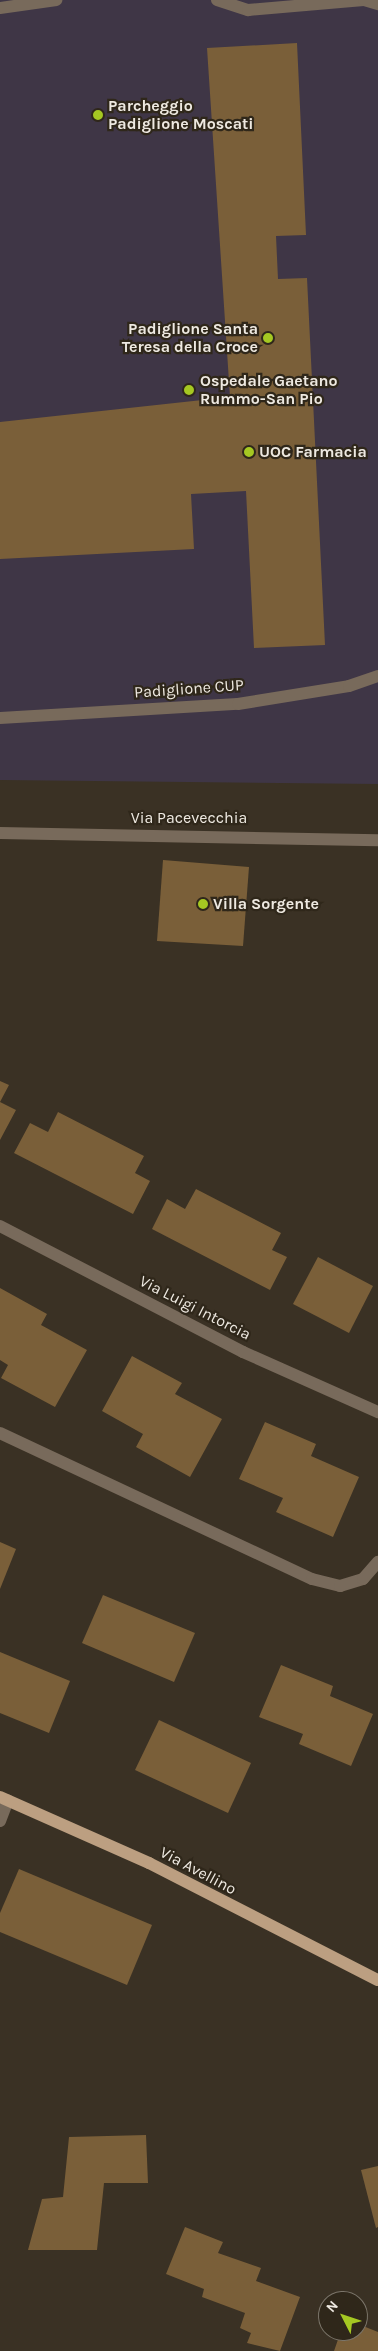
<!DOCTYPE html>
<style>
body{margin:0}
#map{position:relative;width:378px;height:2351px;overflow:hidden;background:#3a3124;font-family:Karla,sans-serif}
div>[style]{position:absolute}
[style*='--x']{left:calc(var(--x)*1px);top:calc(var(--y)*1px);width:calc(var(--w)*1px);rotate:calc(var(--a)*1deg)}
.medical>*{inset:0;background:#3f3646}
.building>*{inset:0;background:#7a5f39}
.minor>*{height:12px;margin:-6px;padding:0 6px;transform-origin:6px;border-radius:6px;background:#786a5b}
.major>*{height:12px;margin:-6px;padding:0 6px;transform-origin:6px;border-radius:6px;background:#bc9f81}
.dots>*{width:14px;height:14px;translate:-50% -50%;box-sizing:border-box;border:2px solid #2f271a;border-radius:50%}
span{translate:-50% -50%;white-space:nowrap;text-align:center;line-height:1.15;-webkit-text-stroke:4.5px #2f271a;paint-order:stroke}
.poi-label{font-size:16px;color:#eee9e1;font-weight:700}
.left{translate:0 -50%;text-align:left}
.right{translate:-100% -50%;text-align:right}
.street-label{font-size:16px;color:#eee9e1}
.north{position:absolute;left:318px;top:2291px;width:50px;height:50px;box-sizing:border-box;background:#2f271a;border:1px solid #7b756a;border-radius:50%;rotate:311deg;font-size:14px;font-weight:700;line-height:20px;text-align:center;color:#eee9e1}
.north::after{content:'';display:block;margin:auto;width:18px;height:22px;background:#a5c822;clip-path:polygon(50% 0,100% 100%,50% 72%,0 100%)}
</style>
<div id="map">
<div class="medical">
<div style="clip-path:polygon(0 0,378px 0,378px 784px,0 780px)"></div>
</div>
<div class="building">
<div style="clip-path:polygon(297px 43px,306px 235px,276px 236px,278px 279px,307px 278px,325px 645px,254px 648px,246px 491px,191px 494px,194px 549px,0 559px,0 422px,230px 397px,207px 48px)"></div>
<div style="clip-path:polygon(163px 860px,249px 867px,243px 946px,157px 941px)"></div>
<div style="clip-path:polygon(0 1081px,9px 1085px,0 1102px,16px 1110px,0 1140px)"></div>
<div style="clip-path:polygon(58px 1112px,144px 1156px,135px 1173px,150px 1181px,133px 1214px,14px 1153px,30px 1123px,48px 1132px)"></div>
<div style="clip-path:polygon(196px 1189px,281px 1233px,272px 1250px,287px 1257px,270px 1290px,152px 1229px,167px 1199px,185px 1209px)"></div>
<div style="clip-path:polygon(318px 1257px,373px 1286px,349px 1333px,293px 1304px)"></div>
<div style="clip-path:polygon(0 1288px,47px 1314px,41px 1325px,87px 1350px,55px 1407px,1px 1378px,8px 1365px,0 1360px)"></div>
<div style="clip-path:polygon(132px 1356px,182px 1383px,175px 1394px,222px 1419px,190px 1477px,136px 1447px,143px 1434px,102px 1411px)"></div>
<div style="clip-path:polygon(265px 1422px,316px 1444px,311px 1456px,359px 1477px,333px 1537px,276px 1512px,283px 1498px,239px 1479px)"></div>
<div style="clip-path:polygon(0 1542px,16px 1549px,0 1589px)"></div>
<div style="clip-path:polygon(103px 1595px,195px 1633px,174px 1682px,82px 1643px)"></div>
<div style="clip-path:polygon(0 1652px,70px 1681px,49px 1733px,0 1713px)"></div>
<div style="clip-path:polygon(281px 1665px,333px 1686px,330px 1696px,373px 1714px,351px 1766px,299px 1744px,303px 1734px,259px 1717px)"></div>
<div style="clip-path:polygon(159px 1720px,251px 1763px,228px 1813px,135px 1770px)"></div>
<div style="clip-path:polygon(19px 1869px,152px 1925px,127px 1985px,0 1932px,0 1913px)"></div>
<div style="clip-path:polygon(146px 2135px,148px 2183px,104px 2183px,97px 2250px,28px 2250px,42px 2199px,63px 2197px,69px 2137px)"></div>
<div style="clip-path:polygon(378px 2166px,378px 2227px,376px 2228px,361px 2170px)"></div>
<div style="clip-path:polygon(185px 2227px,223px 2242px,218px 2253px,261px 2268px,256px 2281px,300px 2297px,280px 2351px,247px 2343px,251px 2333px,240px 2328px,245px 2313px,202px 2297px,204px 2289px,166px 2274px)"></div>
<div style="clip-path:polygon(358px 2324px,378px 2332px,378px 2351px,334px 2351px,341px 2331px,358px 2331px)"></div>
</div>
<div class="minor">
<div style="--x:217;--y:0;--w:33;--a:18"></div>
<div style="--x:248;--y:10;--w:116;--a:-4.9"></div>
<div style="--x:364;--y:0;--w:15;--a:16"></div>
<div style="--x:0;--y:8;--w:57;--a:-8.1"></div>
<div style="--x:0;--y:718;--w:238;--a:-3.4"></div>
<div style="--x:238;--y:704;--w:112;--a:-9.2"></div>
<div style="--x:349;--y:686;--w:31;--a:-19"></div>
<div style="--x:0;--y:833;--w:378;--a:1.1"></div>
<div style="--x:0;--y:1226;--w:274;--a:27.4"></div>
<div style="--x:243;--y:1352;--w:148;--a:24"></div>
<div style="--x:0;--y:1433;--w:344;--a:25.1"></div>
<div style="--x:312;--y:1579;--w:29;--a:14"></div>
<div style="--x:340;--y:1586;--w:24;--a:-17"></div>
<div style="--x:363;--y:1579;--w:23;--a:-49"></div>
<div style="--x:0;--y:1821;--w:22;--a:-69"></div>
</div>
<div class="major">
<div style="--x:0;--y:1797;--w:163;--a:23.9"></div>
<div style="--x:149;--y:1863;--w:257;--a:27.1"></div>
</div>
<div class="dots">
<div style="left:98px;top:115px;background:#a5c822"></div>
<div style="left:268px;top:338px;background:#a5c822"></div>
<div style="left:189px;top:390px;background:#a5c822"></div>
<div style="left:249px;top:452px;background:#a5c822"></div>
<div style="left:203px;top:904px;background:#a5c822"></div>
</div>
<div class="poi-label">
<span class="left" style="left:108px;top:115px">Parcheggio<br>Padiglione Moscati</span>
<span class="right" style="left:258px;top:338px">Padiglione Santa<br>Teresa della Croce</span>
<span class="left" style="left:200px;top:390px">Ospedale Gaetano<br>Rummo-San Pio</span>
<span class="left" style="left:259px;top:452px">UOC Farmacia</span>
<span class="left" style="left:213px;top:904px">Villa Sorgente</span>
</div>
<div class="street-label">
<span style="left:189px;top:689px;rotate:-4deg">Padiglione CUP</span>
<span style="left:189px;top:818px">Via Pacevecchia</span>
<span style="left:195px;top:1308px;rotate:27deg">Via Luigi Intorcia</span>
<span style="left:198px;top:1871px;rotate:28deg">Via Avellino</span>
</div>
<div class="north">N</div>
</div>
